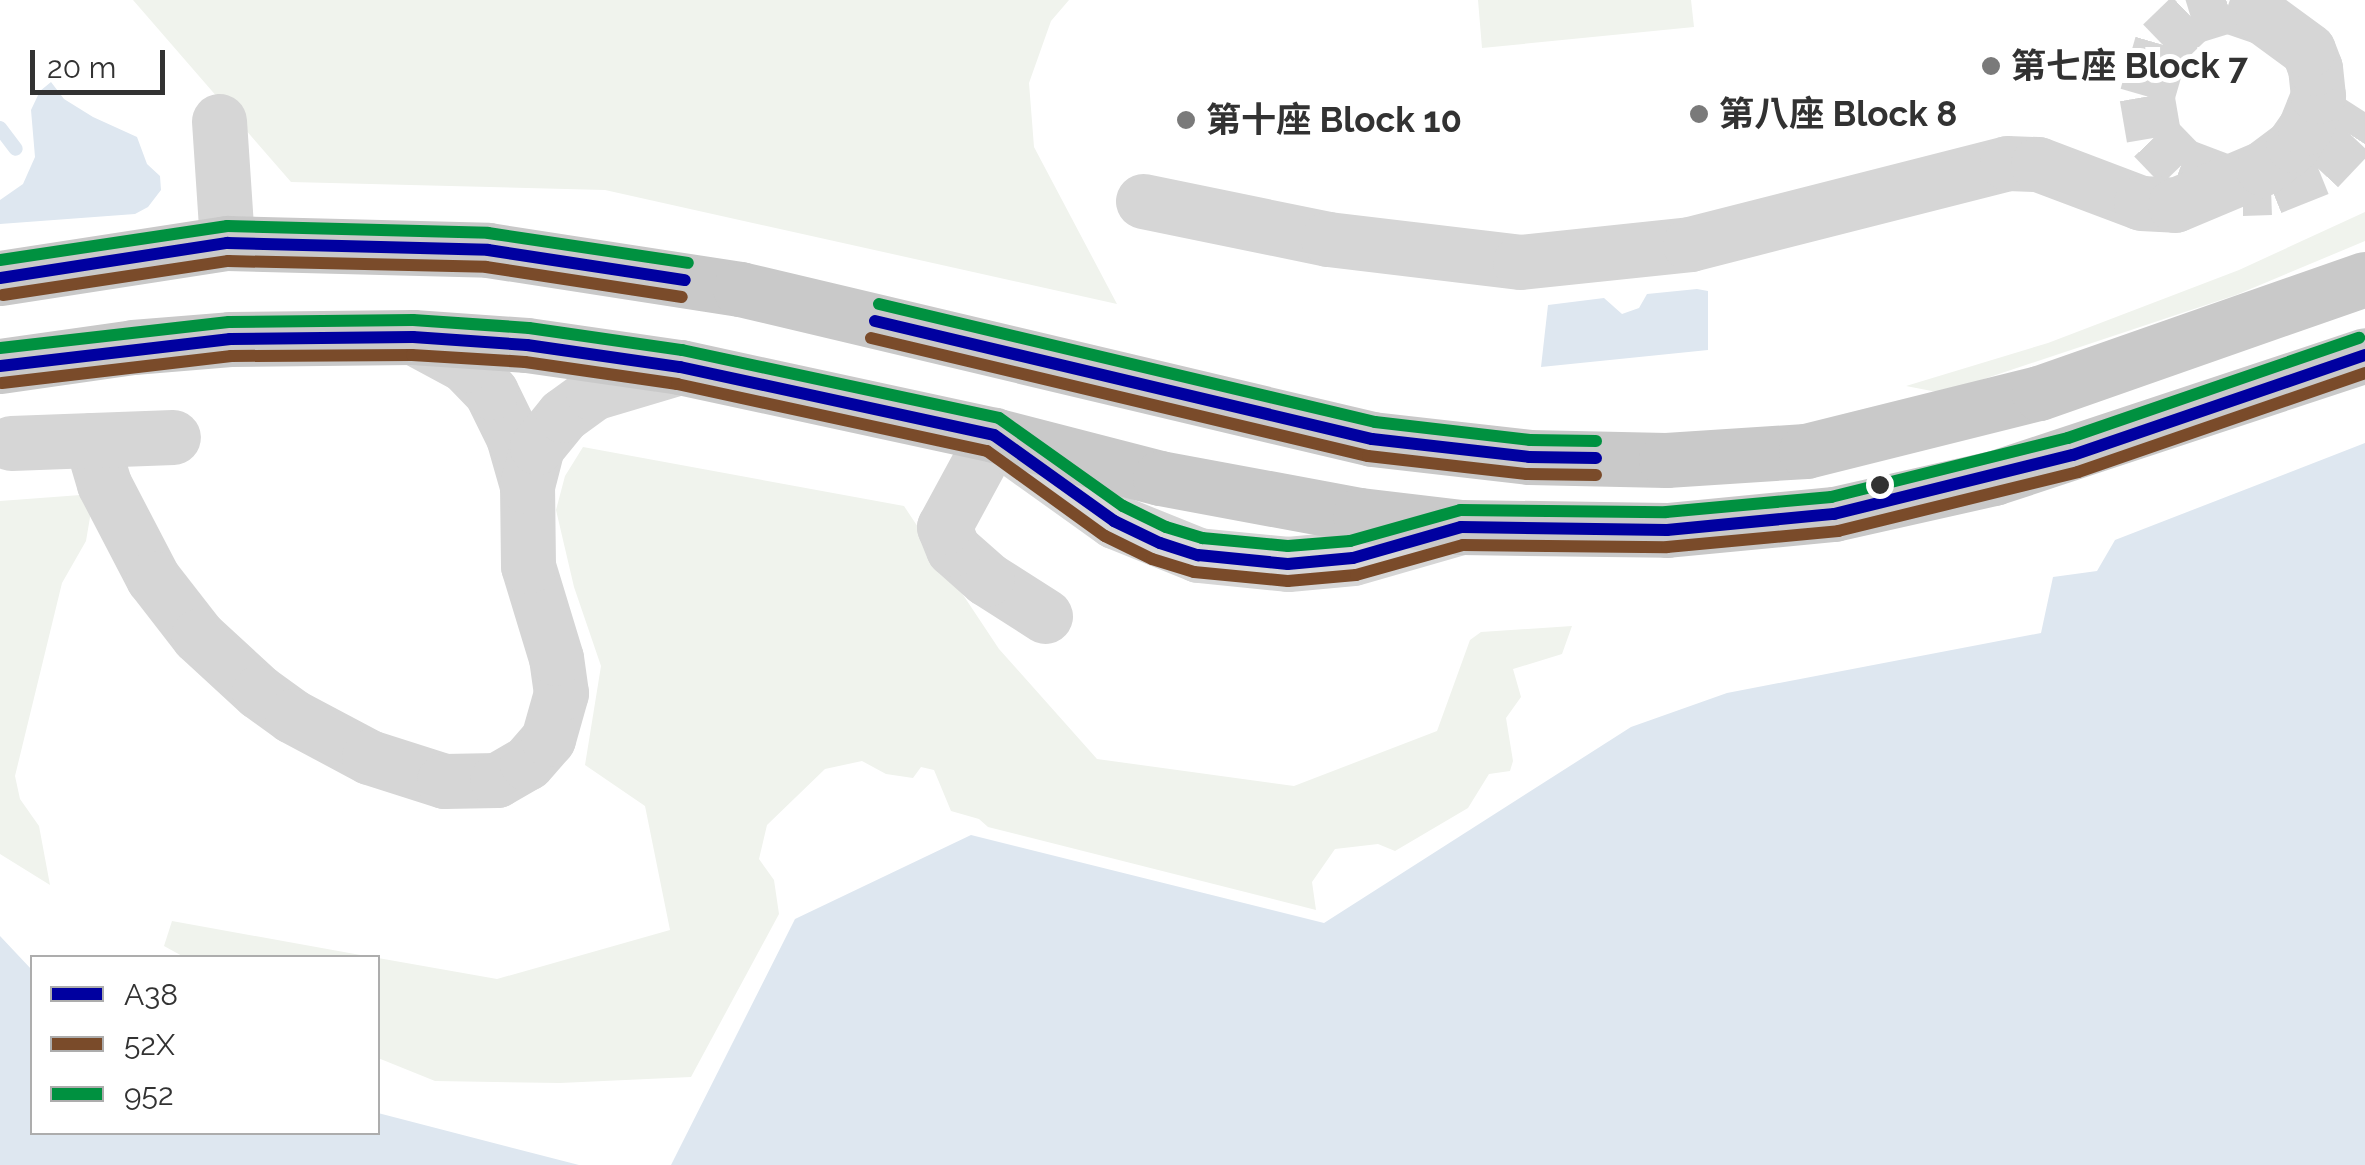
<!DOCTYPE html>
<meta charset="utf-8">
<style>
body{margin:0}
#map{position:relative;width:2365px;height:1165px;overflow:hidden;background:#fff;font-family:Raleway,"Noto Sans TC",sans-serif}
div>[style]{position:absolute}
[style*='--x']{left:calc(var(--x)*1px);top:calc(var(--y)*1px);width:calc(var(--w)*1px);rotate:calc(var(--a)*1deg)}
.green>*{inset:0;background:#f0f3ed}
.water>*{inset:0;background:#dee7f0}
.stream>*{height:14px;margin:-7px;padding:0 7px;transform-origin:7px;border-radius:7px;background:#dee7f0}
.minor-tunnel>*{height:55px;margin-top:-27.5px;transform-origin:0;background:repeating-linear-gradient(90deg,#d6d6d6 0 55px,transparent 0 83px)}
.minor>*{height:55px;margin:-27.5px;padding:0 27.5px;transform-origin:27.5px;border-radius:27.5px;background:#d6d6d6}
.major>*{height:55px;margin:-27.5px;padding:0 27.5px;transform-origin:27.5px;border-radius:27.5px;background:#c9c9c9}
.bus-1>*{height:12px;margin:-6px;padding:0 6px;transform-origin:6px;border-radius:6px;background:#0000a0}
.bus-2>*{height:12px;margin:-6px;padding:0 6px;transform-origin:6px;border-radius:6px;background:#7a4b2a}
.bus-3>*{height:12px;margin:-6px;padding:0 6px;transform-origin:6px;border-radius:6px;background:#009140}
.dots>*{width:28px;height:28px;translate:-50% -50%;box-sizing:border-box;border:5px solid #fff;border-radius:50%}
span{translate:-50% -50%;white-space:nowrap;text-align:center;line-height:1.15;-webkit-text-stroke:10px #fff;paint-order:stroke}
.poi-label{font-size:35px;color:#323232;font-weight:700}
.left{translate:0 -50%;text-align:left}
.legend{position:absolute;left:30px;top:955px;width:350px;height:180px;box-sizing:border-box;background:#fff;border:2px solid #adadad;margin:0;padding:12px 18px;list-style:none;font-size:30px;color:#323232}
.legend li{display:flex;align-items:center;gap:20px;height:50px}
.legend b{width:50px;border:2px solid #adadad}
.scale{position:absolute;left:30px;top:50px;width:135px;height:45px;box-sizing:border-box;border:5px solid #323232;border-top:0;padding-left:12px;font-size:30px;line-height:35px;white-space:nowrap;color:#323232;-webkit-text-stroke:8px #fff;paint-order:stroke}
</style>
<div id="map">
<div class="green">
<div style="clip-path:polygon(133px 0,1069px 0,1051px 21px,1029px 83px,1034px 147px,1117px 304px,605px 190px,291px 182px)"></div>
<div style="clip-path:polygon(1478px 0,1691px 0,1694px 27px,1482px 48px)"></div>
<div style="clip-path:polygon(2365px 212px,2365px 241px,2236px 295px,1942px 393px,1906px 386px,2048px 343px,2239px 270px)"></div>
<div style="clip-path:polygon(583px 447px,904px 506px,999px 649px,1097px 759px,1294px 786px,1437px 731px,1470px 640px,1481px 632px,1572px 626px,1562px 654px,1513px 669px,1521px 697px,1506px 718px,1513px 761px,1510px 771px,1489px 774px,1468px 808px,1395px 851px,1378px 844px,1335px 849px,1312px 882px,1316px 910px,988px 827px,979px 819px,951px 811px,934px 770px,921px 767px,913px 778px,886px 774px,862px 761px,825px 769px,767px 825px,759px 859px,774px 880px,779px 914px,691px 1077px,560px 1083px,435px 1081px,378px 1058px,378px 958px,497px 979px,670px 930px,645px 806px,585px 765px,601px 666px,574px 587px,556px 510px,565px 476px)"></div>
<div style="clip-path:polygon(94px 494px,86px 541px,62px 583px,15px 776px,20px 799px,39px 826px,50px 885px,0 854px,0 501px)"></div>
<div style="clip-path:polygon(172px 921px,377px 958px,184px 957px,164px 946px)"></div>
</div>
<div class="water">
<div style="clip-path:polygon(51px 82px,64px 99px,93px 117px,137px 137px,147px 164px,160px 176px,161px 190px,148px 207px,135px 214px,0 224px,0 200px,23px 184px,35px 157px,31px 110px,40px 91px)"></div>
<div style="clip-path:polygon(1697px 289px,1708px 291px,1708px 350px,1541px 367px,1548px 305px,1604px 298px,1622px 314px,1639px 308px,1647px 294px)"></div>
<div style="clip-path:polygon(2365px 443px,2365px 1165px,671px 1165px,795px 919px,971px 835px,1324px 923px,1631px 727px,1727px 693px,2041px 633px,2053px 577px,2097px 571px,2115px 540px)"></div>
<div style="clip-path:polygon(0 936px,32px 970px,32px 1132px,378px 1132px,378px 1113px,579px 1165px,0 1165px)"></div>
</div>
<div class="stream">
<div style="--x:0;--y:128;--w:26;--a:53"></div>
</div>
<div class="minor-tunnel">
<div style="--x:2263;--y:17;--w:37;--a:-161"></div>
<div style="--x:2228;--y:5;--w:39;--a:163"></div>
<div style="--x:2191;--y:16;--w:40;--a:136"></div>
<div style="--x:2162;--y:44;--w:54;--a:106.1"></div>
<div style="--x:2147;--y:96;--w:42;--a:80.3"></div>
<div style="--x:2154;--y:137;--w:39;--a:46"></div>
<div style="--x:2181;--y:165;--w:65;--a:20.7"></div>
<div style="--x:2242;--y:188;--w:29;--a:-2"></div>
<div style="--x:2271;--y:187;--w:51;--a:-22"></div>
<div style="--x:2318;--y:168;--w:47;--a:-46.7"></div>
<div style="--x:2350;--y:134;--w:27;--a:-57"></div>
</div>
<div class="minor">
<div style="--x:219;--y:121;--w:122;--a:86.2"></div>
<div style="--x:1143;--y:201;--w:189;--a:11.6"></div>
<div style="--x:1328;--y:239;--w:193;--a:6.8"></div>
<div style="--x:1520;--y:262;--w:171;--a:-6"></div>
<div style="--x:1690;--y:244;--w:327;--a:-14.3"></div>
<div style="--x:2007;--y:163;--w:31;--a:2"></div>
<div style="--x:2038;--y:164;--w:110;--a:20.7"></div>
<div style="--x:2141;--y:203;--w:34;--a:3"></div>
<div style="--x:2175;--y:205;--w:95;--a:-22.8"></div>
<div style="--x:2263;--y:168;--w:38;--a:-37"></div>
<div style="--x:2293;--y:145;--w:21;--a:-55"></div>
<div style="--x:2305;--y:128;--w:35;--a:-68"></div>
<div style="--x:2318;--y:96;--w:28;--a:-96"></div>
<div style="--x:2315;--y:68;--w:19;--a:-111"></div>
<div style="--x:2308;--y:50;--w:56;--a:-143.7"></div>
<div style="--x:91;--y:440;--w:46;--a:73.5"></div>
<div style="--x:104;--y:484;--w:106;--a:62.5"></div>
<div style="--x:153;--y:578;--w:73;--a:52.2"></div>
<div style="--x:198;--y:636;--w:83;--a:42.6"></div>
<div style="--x:259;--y:692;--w:41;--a:36"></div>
<div style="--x:292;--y:716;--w:87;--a:28"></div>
<div style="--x:369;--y:757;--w:79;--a:17.7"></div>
<div style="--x:444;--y:781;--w:53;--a:-1.1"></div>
<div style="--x:497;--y:780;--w:34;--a:-30"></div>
<div style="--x:527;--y:763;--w:32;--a:-49"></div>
<div style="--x:548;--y:739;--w:48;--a:-74.2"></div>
<div style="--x:561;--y:693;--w:35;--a:-98"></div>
<div style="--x:556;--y:658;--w:96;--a:-106.9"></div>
<div style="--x:528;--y:566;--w:80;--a:-90.7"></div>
<div style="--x:527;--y:486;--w:51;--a:-105.9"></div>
<div style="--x:513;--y:437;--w:50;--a:-116.1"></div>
<div style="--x:491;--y:392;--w:37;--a:-134"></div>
<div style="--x:465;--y:365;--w:59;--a:-151.7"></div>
<div style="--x:11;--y:443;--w:162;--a:-2.1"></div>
<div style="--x:527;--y:486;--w:40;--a:-75.6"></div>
<div style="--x:537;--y:447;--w:41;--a:-50.9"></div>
<div style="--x:563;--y:415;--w:37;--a:-36"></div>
<div style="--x:593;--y:393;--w:91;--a:-16.6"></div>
<div style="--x:1045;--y:616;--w:69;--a:-147.5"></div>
<div style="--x:987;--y:579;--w:45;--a:-138.6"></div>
<div style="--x:953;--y:549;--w:24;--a:-112"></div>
<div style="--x:944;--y:527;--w:105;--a:-61.5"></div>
<div style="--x:994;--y:435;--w:148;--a:35.6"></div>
<div style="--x:1114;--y:521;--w:91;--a:22"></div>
<div style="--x:1198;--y:555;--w:90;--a:5.7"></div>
<div style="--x:1288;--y:564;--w:65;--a:-5.3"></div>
<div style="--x:1353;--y:558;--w:112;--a:-16"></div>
</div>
<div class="major">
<div style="--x:0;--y:278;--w:230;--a:-8.8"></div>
<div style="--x:227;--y:243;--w:261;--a:1.5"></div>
<div style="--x:488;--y:250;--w:255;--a:8.8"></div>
<div style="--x:740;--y:289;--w:650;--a:13.35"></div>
<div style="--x:1372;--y:439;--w:158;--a:6.5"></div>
<div style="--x:1529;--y:457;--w:137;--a:1.3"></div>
<div style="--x:1666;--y:460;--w:140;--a:-3.7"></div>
<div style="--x:1806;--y:451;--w:240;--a:-14"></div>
<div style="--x:2039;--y:393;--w:345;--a:-19.3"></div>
<div style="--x:0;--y:366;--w:134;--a:-8.1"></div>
<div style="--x:133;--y:347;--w:97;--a:-4.7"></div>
<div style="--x:230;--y:339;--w:183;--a:-0.6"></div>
<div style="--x:413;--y:337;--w:114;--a:4"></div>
<div style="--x:527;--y:345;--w:155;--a:8.2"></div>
<div style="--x:680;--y:367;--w:321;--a:12.2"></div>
<div style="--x:994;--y:435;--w:171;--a:14.5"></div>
<div style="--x:1160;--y:478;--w:203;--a:10.5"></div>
<div style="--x:1360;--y:515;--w:102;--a:6.8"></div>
<div style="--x:1461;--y:527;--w:206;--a:0.8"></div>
<div style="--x:1667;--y:530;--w:168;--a:-5.5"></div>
<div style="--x:1834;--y:514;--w:164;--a:-12.7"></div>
<div style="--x:1994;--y:478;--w:391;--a:-18.3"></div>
</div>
<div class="bus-1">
<div style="--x:0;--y:278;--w:230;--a:-8.8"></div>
<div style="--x:227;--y:243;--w:261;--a:1.5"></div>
<div style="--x:488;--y:250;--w:199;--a:8.7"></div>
<div style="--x:875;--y:321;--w:511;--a:13.36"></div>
<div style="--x:1372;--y:439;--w:158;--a:6.5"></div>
<div style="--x:1529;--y:457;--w:67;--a:0.9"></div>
<div style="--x:0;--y:366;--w:232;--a:-6.7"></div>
<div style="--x:230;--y:339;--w:183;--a:-0.6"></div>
<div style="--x:413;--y:337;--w:114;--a:4"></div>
<div style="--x:527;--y:345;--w:155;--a:8.2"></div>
<div style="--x:680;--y:367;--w:321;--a:12.2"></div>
<div style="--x:994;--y:435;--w:148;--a:35.6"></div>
<div style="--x:1114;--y:521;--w:51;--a:25.6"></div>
<div style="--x:1160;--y:543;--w:40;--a:18"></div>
<div style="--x:1198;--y:555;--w:90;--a:5.7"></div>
<div style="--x:1288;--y:564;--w:65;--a:-5.3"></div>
<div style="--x:1353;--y:558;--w:112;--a:-16"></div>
<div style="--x:1461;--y:527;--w:206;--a:0.8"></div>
<div style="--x:1667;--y:530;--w:168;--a:-5.5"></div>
<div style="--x:1834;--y:514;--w:246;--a:-13.9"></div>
<div style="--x:2073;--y:455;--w:309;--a:-18.9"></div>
</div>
<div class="bus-2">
<div style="--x:3;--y:295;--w:228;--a:-8.6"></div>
<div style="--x:228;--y:261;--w:258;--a:1.3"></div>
<div style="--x:486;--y:267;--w:198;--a:8.7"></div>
<div style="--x:871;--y:338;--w:511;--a:13.36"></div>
<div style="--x:1368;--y:456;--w:160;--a:6.5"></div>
<div style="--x:1527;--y:474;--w:69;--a:0.8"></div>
<div style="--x:2;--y:383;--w:231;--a:-6.7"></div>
<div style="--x:231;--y:356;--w:181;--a:-0.3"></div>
<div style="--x:412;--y:355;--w:113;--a:3.5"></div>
<div style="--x:525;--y:362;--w:154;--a:8.2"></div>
<div style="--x:677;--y:384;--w:317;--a:12.2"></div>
<div style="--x:987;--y:451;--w:145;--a:35.8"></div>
<div style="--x:1105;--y:536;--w:52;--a:26.1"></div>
<div style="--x:1152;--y:559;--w:44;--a:17.2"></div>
<div style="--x:1194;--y:572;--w:94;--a:5.5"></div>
<div style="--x:1288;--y:581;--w:68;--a:-5"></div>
<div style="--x:1356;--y:575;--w:111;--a:-15.7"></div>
<div style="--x:1463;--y:545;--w:204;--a:0.6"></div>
<div style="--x:1667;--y:547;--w:172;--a:-5.3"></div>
<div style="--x:1838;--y:531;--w:247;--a:-13.8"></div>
<div style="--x:2078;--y:472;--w:304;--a:-19"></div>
</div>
<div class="bus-3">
<div style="--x:0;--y:260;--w:230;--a:-8.5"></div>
<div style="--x:227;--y:226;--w:261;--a:1.5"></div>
<div style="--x:488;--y:233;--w:202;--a:8.5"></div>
<div style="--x:879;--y:304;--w:510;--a:13.38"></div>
<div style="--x:1375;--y:422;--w:156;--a:6.6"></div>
<div style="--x:1530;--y:440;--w:66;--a:0.9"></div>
<div style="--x:0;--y:348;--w:230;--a:-6.5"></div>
<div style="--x:229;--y:322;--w:184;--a:-0.6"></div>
<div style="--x:413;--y:320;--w:116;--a:3.9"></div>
<div style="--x:529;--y:328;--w:155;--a:8.2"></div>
<div style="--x:682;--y:350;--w:324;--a:12.1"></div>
<div style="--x:999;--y:418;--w:152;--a:35.4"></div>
<div style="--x:1123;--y:506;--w:48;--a:26"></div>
<div style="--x:1166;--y:527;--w:38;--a:17"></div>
<div style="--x:1202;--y:538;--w:86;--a:5.3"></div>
<div style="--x:1288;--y:546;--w:62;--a:-4.6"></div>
<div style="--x:1350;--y:541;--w:114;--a:-15.7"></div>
<div style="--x:1460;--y:510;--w:206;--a:0.6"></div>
<div style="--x:1666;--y:512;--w:166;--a:-5.2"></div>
<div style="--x:1831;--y:497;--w:244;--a:-14"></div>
<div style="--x:2068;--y:438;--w:308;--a:-19"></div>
</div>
<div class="dots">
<div style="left:1991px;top:66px;background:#7a7a7a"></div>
<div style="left:1699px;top:114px;background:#7a7a7a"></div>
<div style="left:1186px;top:120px;background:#7a7a7a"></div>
<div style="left:1880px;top:485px;background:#323232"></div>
</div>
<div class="poi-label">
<span class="left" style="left:2011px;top:66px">第七座 Block 7</span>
<span class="left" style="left:1719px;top:114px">第八座 Block 8</span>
<span class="left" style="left:1206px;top:120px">第十座 Block 10</span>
</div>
<ul class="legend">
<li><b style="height:12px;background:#0000a0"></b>A38</li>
<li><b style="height:12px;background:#7a4b2a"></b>52X</li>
<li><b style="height:12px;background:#009140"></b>952</li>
</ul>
<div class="scale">20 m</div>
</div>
